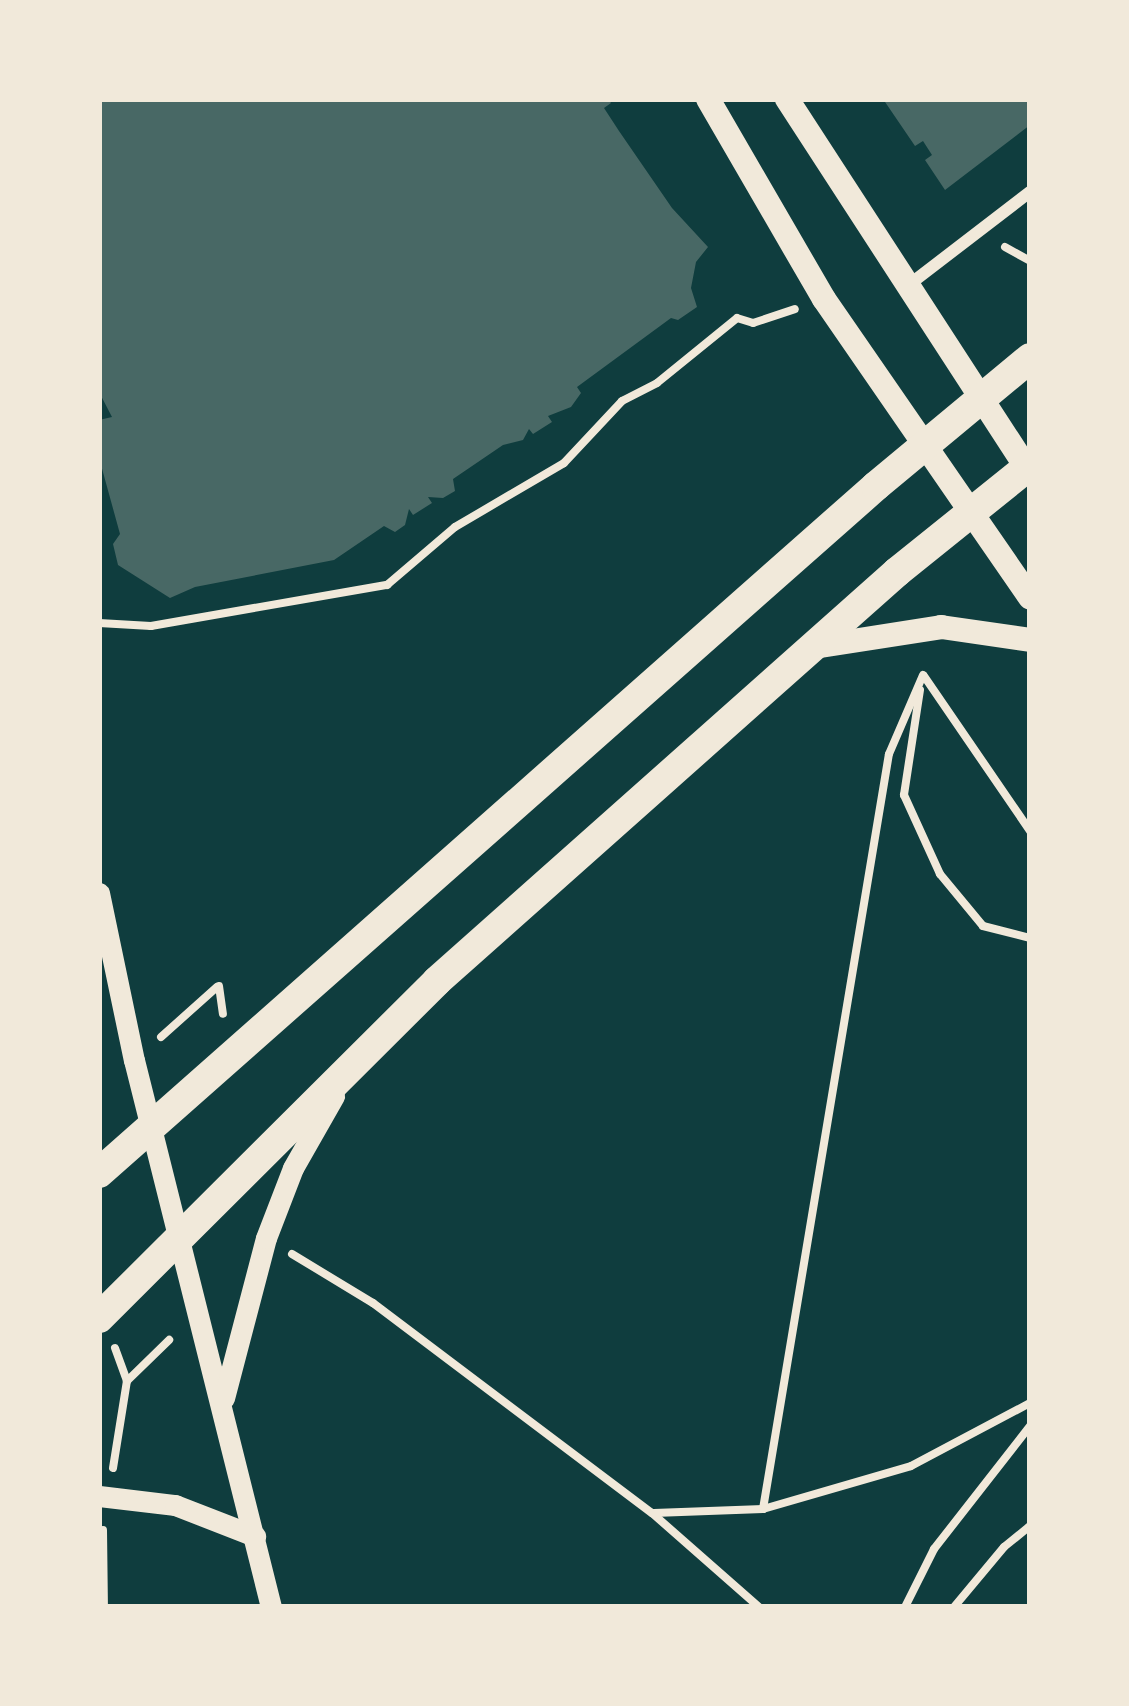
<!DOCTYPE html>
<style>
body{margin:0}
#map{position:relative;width:1129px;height:1706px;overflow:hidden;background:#0f3d3e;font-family:Overpass,sans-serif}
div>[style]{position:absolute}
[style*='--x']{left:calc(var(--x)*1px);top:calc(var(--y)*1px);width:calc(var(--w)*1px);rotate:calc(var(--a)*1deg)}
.building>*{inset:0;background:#486865}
.path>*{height:8px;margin:-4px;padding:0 4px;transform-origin:4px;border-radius:4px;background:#f1e9da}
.minor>*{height:12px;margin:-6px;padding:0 6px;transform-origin:6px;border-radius:6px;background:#f1e9da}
.tertiary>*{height:21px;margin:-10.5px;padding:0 10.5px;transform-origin:10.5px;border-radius:10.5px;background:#f1e9da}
.secondary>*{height:24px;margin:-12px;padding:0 12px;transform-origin:12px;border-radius:12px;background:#f1e9da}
.primary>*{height:30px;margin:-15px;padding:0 15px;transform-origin:15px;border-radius:15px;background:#f1e9da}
span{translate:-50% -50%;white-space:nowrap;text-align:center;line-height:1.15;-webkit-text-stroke:10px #f1e9da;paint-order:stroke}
.frame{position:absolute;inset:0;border:102px solid #f1e9da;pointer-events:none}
</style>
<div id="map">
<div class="building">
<div style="clip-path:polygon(99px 99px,608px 99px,611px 103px,604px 108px,619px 131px,672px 208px,708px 247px,696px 262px,691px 288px,697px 307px,678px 320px,671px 318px,577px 387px,581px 393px,571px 407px,548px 416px,552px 422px,533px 434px,529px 429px,523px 440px,503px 445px,453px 479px,455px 491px,443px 498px,428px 497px,432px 503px,413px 515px,409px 509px,405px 525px,395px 532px,384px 526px,334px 560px,195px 587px,170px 598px,118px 565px,113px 544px,120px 534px,101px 465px,99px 420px,112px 417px,99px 392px)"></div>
<div style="clip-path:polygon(883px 99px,1030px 99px,1030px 125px,945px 190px,925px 160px,932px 155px,923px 141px,915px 146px)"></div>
</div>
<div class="path">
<div style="--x:1005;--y:247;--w:29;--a:29"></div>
<div style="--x:99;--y:623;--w:52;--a:3.3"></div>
<div style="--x:151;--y:626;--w:240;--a:-9.9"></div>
<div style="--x:387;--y:585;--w:89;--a:-40.5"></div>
<div style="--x:455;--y:527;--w:126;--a:-30.4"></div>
<div style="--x:564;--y:463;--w:85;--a:-46.9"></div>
<div style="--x:622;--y:401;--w:39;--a:-27"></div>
<div style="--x:657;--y:383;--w:103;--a:-39.1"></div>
<div style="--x:737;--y:318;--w:17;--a:17"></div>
<div style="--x:753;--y:323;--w:44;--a:-18.4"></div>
<div style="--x:924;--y:676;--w:188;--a:55.6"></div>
<div style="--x:920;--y:690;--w:106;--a:98.7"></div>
<div style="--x:904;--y:795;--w:87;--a:65.5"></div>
<div style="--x:940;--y:874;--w:67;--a:50.4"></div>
<div style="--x:983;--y:926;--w:49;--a:14.3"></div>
<div style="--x:219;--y:986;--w:28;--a:82"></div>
<div style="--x:161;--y:1037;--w:75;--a:-41.8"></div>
<div style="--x:292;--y:1254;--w:95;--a:31.2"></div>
<div style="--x:373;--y:1303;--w:349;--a:37"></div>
<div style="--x:652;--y:1513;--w:142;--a:41.3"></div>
<div style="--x:115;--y:1348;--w:35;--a:70"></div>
<div style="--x:113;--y:1468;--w:88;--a:-80.9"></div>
<div style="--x:127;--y:1381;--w:59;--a:-44.3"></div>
<div style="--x:763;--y:1509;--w:765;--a:-80.53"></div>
<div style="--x:889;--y:754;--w:86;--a:-66.7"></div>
<div style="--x:654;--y:1513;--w:109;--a:-2.1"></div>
<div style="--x:763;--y:1509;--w:154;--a:-16.2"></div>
<div style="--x:911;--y:1466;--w:135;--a:-27.9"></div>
<div style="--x:103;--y:1530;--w:77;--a:89.3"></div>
<div style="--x:905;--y:1607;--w:65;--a:-63.4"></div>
<div style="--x:934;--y:1549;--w:156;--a:-52"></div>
<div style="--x:954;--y:1607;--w:78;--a:-50.2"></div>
<div style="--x:1004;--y:1547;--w:33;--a:-39"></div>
</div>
<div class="minor">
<div style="--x:910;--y:284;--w:151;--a:-37.5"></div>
</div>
<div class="tertiary">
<div style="--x:99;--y:893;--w:171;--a:78.2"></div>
<div style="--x:134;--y:1060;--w:564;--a:75.94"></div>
<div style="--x:224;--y:1398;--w:165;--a:-75.3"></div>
<div style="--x:266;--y:1238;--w:75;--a:-68.9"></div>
<div style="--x:293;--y:1168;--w:83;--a:-60.3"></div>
<div style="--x:99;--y:1496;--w:77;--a:6.8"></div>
<div style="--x:175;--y:1505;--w:86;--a:21.2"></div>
</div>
<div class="secondary">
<div style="--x:708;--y:99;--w:231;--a:59.9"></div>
<div style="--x:824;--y:299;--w:363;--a:55.4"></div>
<div style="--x:787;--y:99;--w:446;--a:57"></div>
<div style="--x:814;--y:647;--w:129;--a:-8.9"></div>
<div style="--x:941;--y:627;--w:90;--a:8.3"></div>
</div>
<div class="primary">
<div style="--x:99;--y:1173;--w:1037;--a:-41.48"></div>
<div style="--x:876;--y:486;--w:200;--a:-39.7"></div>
<div style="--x:99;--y:1318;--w:477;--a:-44.9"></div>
<div style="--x:437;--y:981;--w:616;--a:-41.64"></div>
<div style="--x:897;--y:572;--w:171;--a:-38.8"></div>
</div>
<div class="frame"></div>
</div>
